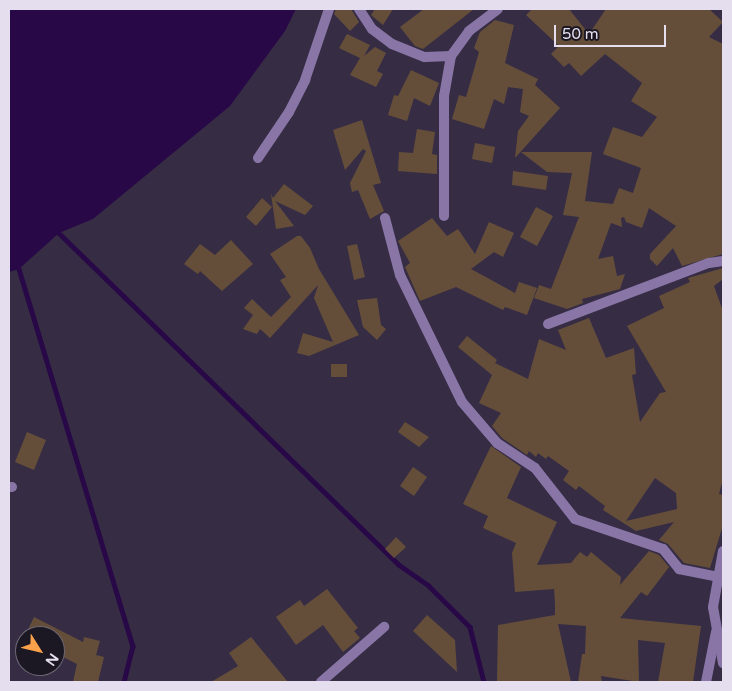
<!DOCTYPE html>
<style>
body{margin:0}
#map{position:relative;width:732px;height:691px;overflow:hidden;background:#362d45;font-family:"Varela Round",sans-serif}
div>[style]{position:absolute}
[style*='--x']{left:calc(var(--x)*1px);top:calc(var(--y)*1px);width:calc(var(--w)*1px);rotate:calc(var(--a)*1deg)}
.water>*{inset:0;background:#290847}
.stream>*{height:4.5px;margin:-2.25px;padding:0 2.25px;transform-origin:2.25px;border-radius:2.25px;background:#290847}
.building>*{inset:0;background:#654e39}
.minor>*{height:10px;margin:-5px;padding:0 5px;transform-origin:5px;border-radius:5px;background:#8976a7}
span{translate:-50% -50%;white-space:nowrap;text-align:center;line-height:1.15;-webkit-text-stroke:4.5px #1c1823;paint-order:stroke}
.frame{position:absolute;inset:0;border:10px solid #e4deee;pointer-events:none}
.north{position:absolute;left:15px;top:626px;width:50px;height:50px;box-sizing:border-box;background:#1c1823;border:1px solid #6c6774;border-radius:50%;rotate:126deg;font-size:14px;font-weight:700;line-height:20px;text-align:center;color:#e4deee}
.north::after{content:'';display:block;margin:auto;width:18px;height:22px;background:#f8a14a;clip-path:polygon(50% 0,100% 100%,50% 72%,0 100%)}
.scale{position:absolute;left:554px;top:25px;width:112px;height:22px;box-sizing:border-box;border:2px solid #e4deee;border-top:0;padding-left:6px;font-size:15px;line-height:18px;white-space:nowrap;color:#e4deee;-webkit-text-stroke:4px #1c1823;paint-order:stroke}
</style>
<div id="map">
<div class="water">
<div style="clip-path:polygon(9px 9px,296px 9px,285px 31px,230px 106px,93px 219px,59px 233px,19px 269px,9px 272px)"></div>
</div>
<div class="stream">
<div style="--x:59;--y:233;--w:474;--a:44.3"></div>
<div style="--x:398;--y:564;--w:38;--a:35"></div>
<div style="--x:429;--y:586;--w:58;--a:45"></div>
<div style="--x:470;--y:627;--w:57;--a:75.7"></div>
<div style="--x:19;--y:269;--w:394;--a:73.2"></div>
<div style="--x:133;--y:646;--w:37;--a:104"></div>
</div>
<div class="building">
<div style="clip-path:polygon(336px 9px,351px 9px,359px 22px,350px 31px,334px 14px)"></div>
<div style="clip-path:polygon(375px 9px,393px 9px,383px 25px,371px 15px)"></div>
<div style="clip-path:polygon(424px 9px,474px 9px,423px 49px,415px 46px,400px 27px)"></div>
<div style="clip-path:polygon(532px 9px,569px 9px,589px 34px,606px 9px,709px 9px,723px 22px,709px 37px,723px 44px,723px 254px,682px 266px,673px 248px,657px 266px,650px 259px,650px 254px,676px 226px,649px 208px,642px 228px,626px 222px,624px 217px,621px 218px,622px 227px,611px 223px,598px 259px,613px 256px,617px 276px,625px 274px,620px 289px,582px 299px,583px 303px,567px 309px,534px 298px,539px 285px,551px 289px,579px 217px,563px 215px,572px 173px,547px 172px,521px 152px,592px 152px,585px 201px,613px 204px,619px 188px,633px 193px,641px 168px,603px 154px,613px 127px,642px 137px,657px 117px,631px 101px,642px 83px,605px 54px,581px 76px,569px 63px,564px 67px,551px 54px,559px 46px,526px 15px)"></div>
<div style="clip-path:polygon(495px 20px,514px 25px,505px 63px,538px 79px,535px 85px,560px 108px,515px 158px,518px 131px,529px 116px,520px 112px,523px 89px,508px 87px,504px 104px,494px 99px,484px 129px,452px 119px,459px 95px,466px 97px,479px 52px,474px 48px,480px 32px)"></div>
<div style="clip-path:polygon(347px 34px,370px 45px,364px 56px,375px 47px,386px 53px,377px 71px,383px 74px,376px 87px,350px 75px,360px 58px,339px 48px)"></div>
<div style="clip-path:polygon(411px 70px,439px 83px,430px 106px,414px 98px,407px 121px,388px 115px,394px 95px,398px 96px)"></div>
<div style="clip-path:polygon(362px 120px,381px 183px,373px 185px,384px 211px,370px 219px,358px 190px,352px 192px,350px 183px,366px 151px,363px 149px,345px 170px,333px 130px)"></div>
<div style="clip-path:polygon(417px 129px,435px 132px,432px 154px,437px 155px,437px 174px,398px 171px,399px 152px,413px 153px)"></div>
<div style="clip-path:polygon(475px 143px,495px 147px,492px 163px,472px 159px)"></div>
<div style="clip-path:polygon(513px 171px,548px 176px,546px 190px,512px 185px)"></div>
<div style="clip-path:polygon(284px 184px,313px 206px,305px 215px,275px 201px,294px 226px,276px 229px,271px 194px,273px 198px)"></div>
<div style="clip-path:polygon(262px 198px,272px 207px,256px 226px,246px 217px)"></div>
<div style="clip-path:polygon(536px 207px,553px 216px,537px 246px,520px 237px)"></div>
<div style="clip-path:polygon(432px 218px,447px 236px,458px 229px,475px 254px,489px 222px,514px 233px,503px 257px,494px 252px,471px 269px,515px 293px,519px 282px,537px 288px,527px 315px,505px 307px,503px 310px,456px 287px,420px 301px,405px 267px,410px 263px,398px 241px)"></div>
<div style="clip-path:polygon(297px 236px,301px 236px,310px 248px,319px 269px,359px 335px,309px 356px,297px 353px,303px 333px,333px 342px,314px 298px,318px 285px,270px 338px,260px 329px,257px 334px,243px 329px,253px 315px,244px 308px,252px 299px,271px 317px,291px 297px,280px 280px,286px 277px,270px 254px)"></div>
<div style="clip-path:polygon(231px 240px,253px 264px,222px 291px,200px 271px,198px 274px,184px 264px,200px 244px,215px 255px)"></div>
<div style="clip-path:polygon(357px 244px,365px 277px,354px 280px,347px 246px)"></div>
<div style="clip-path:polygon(evenodd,723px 268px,723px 279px,714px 286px,723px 311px,723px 479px,719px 494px,723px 495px,723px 525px,710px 568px,684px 563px,668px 544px,659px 540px,674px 522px,636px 531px,603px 510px,605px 506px,579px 486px,576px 490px,563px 480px,569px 471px,548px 456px,546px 459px,538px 453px,536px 457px,529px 451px,527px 455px,502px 438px,492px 426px,501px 413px,479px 403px,492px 375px,458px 347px,467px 336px,497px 360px,495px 363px,528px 379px,539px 339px,566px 350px,558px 330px,589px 318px,606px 358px,634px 348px,636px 374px,632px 375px,640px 422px,660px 393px,666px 392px,627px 326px,664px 308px,659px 296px,690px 282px,688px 278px,723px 268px,655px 478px,676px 493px,677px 509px,626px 521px,655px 478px)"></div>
<div style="clip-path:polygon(377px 298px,381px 325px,386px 329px,377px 340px,363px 327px,357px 300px)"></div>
<div style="clip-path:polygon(331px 364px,347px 364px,347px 377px,331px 377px)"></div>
<div style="clip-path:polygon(405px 422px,429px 437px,419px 447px,398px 432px)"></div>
<div style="clip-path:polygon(27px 432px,46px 440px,34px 470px,15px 462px)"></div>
<div style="clip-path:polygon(491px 446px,521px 467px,507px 498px,557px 522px,537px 565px,571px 563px,580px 552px,587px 557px,591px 552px,621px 577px,620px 585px,649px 551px,659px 555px,669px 567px,647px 596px,641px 592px,620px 618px,701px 626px,693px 682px,658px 682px,665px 643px,638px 640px,639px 682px,601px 676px,602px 682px,578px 682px,582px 654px,585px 654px,586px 626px,558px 624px,571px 682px,497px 682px,498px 625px,555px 615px,555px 604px,554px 589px,515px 592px,512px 553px,516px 543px,483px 528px,488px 516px,463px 504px)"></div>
<div style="clip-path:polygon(413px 467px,427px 477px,414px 496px,400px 486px)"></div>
<div style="clip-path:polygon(396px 537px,406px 547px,394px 558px,385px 549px)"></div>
<div style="clip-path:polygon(327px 589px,358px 628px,354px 631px,360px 638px,343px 652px,323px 625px,296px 645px,276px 617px,300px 600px,304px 606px)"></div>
<div style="clip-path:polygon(427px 615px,455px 640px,457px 672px,413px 631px)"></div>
<div style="clip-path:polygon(34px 617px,83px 642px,84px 637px,100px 641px,96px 655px,104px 657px,98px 682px,73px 682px,77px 664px,55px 653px,55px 636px,25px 636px)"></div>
<div style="clip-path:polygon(251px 637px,288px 682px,211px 682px,238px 666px,229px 653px)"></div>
</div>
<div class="minor">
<div style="--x:359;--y:9;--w:24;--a:57"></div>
<div style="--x:372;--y:29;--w:25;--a:37"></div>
<div style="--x:392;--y:44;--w:35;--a:22"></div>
<div style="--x:425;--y:57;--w:26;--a:-2"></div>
<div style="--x:451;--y:56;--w:31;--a:-54"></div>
<div style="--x:469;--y:31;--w:36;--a:-37"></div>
<div style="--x:258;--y:158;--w:55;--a:-56"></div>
<div style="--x:289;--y:112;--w:36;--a:-63"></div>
<div style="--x:305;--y:80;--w:75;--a:-71.3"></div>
<div style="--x:444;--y:216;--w:120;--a:-90"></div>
<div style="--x:444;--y:96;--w:41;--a:-80.1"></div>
<div style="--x:385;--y:218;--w:59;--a:75.3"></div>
<div style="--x:400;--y:275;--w:141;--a:64"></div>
<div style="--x:462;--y:402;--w:54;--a:49.5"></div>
<div style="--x:497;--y:443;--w:45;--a:33.3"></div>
<div style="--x:535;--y:468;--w:65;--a:51.9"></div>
<div style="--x:575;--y:519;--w:93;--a:18.8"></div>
<div style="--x:663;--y:549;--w:26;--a:51"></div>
<div style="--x:679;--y:569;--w:41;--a:11.3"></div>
<div style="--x:548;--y:324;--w:172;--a:-20.8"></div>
<div style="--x:709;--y:263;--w:14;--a:-8"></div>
<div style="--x:9;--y:487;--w:3;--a:0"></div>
<div style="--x:723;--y:551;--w:57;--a:100.1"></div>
<div style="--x:713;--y:607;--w:57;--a:79.9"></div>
<div style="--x:321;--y:682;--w:84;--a:-41.1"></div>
<div style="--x:706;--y:682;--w:51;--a:-78.7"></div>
</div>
<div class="frame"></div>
<div class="north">N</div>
<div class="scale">50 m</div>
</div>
